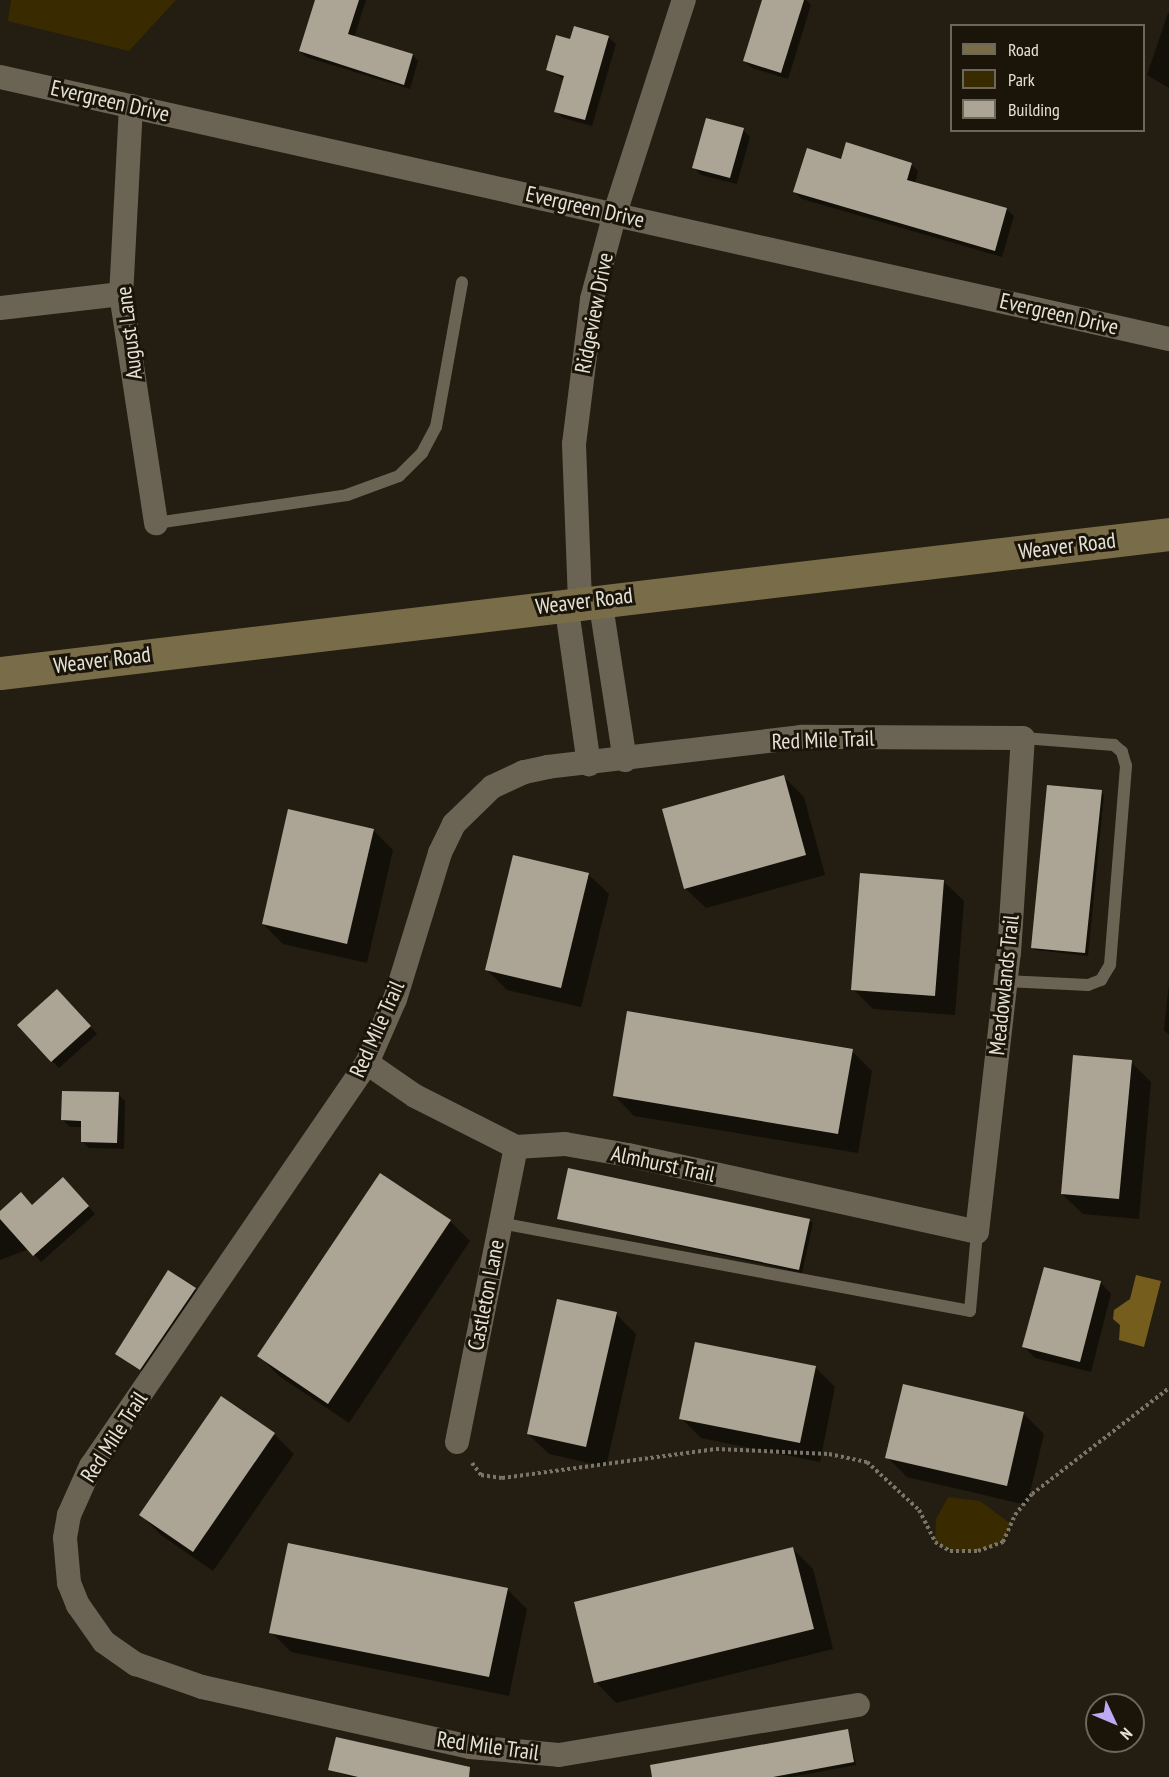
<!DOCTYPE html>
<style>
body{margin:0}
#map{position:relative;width:1169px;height:1777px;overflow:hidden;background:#231e11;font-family:"PT Sans Narrow",sans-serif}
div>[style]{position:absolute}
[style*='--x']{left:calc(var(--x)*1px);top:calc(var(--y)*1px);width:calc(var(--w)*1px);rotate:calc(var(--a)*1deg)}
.green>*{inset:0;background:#3a2a00}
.water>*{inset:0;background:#755d1d}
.shadow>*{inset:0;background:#0007}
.building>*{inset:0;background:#aca595}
.path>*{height:4px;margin-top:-2px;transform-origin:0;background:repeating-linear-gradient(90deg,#79756a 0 3px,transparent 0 6px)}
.service>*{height:12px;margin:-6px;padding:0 6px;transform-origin:6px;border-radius:6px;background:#6b6455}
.minor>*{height:24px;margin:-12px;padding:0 12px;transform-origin:12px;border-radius:12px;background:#6b6455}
.secondary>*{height:33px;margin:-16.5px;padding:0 16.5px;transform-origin:16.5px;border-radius:16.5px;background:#796c48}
span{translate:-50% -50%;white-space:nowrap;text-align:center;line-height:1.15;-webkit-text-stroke:6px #1a1508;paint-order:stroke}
.street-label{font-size:22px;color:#e4e1d8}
.legend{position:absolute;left:950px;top:24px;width:195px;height:108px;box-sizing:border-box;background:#1a1508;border:2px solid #6b675b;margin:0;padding:8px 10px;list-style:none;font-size:18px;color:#e4e1d8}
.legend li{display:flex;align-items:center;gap:12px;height:30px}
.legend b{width:30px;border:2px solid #6b675b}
.north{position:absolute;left:1085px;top:1693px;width:60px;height:60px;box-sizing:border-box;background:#1a1508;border:2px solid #6b675b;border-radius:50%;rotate:134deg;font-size:16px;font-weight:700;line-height:24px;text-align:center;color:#e4e1d8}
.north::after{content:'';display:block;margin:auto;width:21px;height:27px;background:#bfa8f4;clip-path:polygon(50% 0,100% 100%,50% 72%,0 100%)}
</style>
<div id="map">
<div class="green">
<div style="clip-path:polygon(11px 0,176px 0,129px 51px,8px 21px)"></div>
<div style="clip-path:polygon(948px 1497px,980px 1501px,1011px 1524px,1003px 1542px,978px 1551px,950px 1551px,935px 1542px,936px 1519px)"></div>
</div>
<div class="water">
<div style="clip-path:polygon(1136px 1275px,1161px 1281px,1144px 1347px,1119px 1340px,1120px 1325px,1113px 1319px,1114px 1310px,1130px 1299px)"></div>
</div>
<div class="shadow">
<div style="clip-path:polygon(316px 0,366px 0,354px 38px,413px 55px,418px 61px,410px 89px,306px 57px,300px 51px)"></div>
<div style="clip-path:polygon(764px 0,806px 0,811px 5px,788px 79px,752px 68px,744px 61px)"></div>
<div style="clip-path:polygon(1168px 13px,1169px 13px,1169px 88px,1147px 75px)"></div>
<div style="clip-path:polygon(608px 37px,616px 44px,592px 126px,563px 118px,555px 111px,565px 80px,548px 70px,571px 40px)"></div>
<div style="clip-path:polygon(743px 130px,750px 137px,737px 184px,701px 175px,694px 168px)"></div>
<div style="clip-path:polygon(842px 161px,911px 164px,918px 171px,915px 184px,1006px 209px,1014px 216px,1002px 257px,802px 199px,794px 192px)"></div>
<div style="clip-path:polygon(784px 777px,804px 797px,825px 875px,706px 908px,685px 888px)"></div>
<div style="clip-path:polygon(1101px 792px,1104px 795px,1088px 956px,1035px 950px,1032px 947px)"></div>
<div style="clip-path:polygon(373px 830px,393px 850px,367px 963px,283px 944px,263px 924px)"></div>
<div style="clip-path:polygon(588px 874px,609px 894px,581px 1007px,507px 990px,487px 970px)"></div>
<div style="clip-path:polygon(943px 881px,964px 901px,955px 1015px,873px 1009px,853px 989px)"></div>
<div style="clip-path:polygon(1169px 983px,1169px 1035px,1164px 1030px)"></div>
<div style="clip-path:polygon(64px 998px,97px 1034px,59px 1068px,19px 1025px)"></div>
<div style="clip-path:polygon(852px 1051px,872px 1071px,858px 1153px,634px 1116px,614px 1095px)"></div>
<div style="clip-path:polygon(1131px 1062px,1151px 1082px,1139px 1219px,1083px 1214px,1062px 1194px)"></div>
<div style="clip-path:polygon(118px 1094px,125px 1101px,124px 1149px,89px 1148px,82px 1141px,82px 1127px,70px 1127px,63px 1120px)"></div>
<div style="clip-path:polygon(70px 1186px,95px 1214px,41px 1262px,29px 1249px,0 1260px,0 1213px,33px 1206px)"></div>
<div style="clip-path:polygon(559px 1219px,809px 1220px,813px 1223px,802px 1273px)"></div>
<div style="clip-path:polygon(450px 1221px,470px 1241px,349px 1423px,279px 1376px,259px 1356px)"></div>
<div style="clip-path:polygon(1045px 1269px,1101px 1283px,1111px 1294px,1091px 1372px,1035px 1358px,1024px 1347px)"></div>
<div style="clip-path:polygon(195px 1289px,198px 1292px,143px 1372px,120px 1357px)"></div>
<div style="clip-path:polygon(616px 1314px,636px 1334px,606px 1467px,549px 1454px,528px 1434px)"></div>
<div style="clip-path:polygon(815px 1367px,835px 1387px,820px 1462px,701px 1438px,681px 1418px)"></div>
<div style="clip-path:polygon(1024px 1414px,1044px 1434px,1027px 1505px,907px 1477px,887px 1457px)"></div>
<div style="clip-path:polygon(274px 1434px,294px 1454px,213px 1571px,161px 1535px,141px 1515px)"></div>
<div style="clip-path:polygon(793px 1549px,813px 1569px,833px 1649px,616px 1703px,596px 1682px)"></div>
<div style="clip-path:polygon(507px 1589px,527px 1609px,509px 1696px,291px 1652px,271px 1632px)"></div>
<div style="clip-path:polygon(848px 1730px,856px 1765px,791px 1777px,691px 1777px)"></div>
<div style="clip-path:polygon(330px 1770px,462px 1777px,351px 1777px)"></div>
</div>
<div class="building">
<div style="clip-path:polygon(315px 0,359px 0,348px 34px,413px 54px,404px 85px,299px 51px)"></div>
<div style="clip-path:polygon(762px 0,804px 0,781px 73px,743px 61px)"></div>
<div style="clip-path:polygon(574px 26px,609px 36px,585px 120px,554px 112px,564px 76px,546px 70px,556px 35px,570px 39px)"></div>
<div style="clip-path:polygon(706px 118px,744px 128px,730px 178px,692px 168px)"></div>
<div style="clip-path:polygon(846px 142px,912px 163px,907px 180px,1007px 208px,995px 251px,793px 192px,807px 148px,841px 159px)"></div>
<div style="clip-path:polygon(784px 775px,806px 855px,684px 889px,662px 809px)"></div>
<div style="clip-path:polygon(1047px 785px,1102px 790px,1085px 953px,1031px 948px)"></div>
<div style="clip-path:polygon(288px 809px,374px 829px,347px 944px,262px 924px)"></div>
<div style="clip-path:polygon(513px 855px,589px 873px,561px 988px,485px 970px)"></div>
<div style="clip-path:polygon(860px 873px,944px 880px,935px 996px,851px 990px)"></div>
<div style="clip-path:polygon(57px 989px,91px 1026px,51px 1062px,17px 1025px)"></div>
<div style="clip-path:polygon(627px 1011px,853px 1049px,838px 1134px,613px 1096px)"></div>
<div style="clip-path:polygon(1073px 1055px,1132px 1060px,1119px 1199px,1061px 1194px)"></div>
<div style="clip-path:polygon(62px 1091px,119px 1092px,117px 1143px,81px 1142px,81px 1121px,61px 1120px)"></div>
<div style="clip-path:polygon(568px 1168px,810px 1219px,799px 1270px,557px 1219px)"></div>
<div style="clip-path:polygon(380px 1173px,451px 1220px,328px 1404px,257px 1356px)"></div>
<div style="clip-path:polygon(63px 1177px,89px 1206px,33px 1256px,0 1219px,0 1211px,21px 1192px,32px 1205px)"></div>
<div style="clip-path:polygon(1044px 1267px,1101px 1281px,1080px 1362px,1022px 1347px)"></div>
<div style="clip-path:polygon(168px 1270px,196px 1288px,140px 1370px,115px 1354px)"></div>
<div style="clip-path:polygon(557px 1299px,617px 1312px,586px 1447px,527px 1434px)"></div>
<div style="clip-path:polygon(695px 1342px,816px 1366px,800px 1443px,679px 1419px)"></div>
<div style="clip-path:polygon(903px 1384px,1024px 1412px,1007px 1486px,885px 1458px)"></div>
<div style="clip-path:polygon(221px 1396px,275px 1433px,193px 1552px,139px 1515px)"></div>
<div style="clip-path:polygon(288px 1543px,508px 1588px,489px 1677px,269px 1633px)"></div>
<div style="clip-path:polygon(793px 1547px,814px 1629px,594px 1683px,574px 1602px)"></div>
<div style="clip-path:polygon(848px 1729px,854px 1762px,773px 1777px,652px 1777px,650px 1765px)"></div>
<div style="clip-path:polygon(336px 1737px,470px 1767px,469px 1777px,358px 1777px,328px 1770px)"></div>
</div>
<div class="path">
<div style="--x:472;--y:1463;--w:15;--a:53"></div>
<div style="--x:481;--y:1475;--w:21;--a:8"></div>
<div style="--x:502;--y:1478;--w:216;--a:-7.7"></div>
<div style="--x:716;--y:1449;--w:113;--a:2.5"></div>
<div style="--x:829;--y:1454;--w:39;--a:12"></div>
<div style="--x:867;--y:1462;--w:71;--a:42.7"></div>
<div style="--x:919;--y:1510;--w:36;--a:63"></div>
<div style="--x:935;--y:1542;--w:17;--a:31"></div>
<div style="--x:950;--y:1551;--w:28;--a:0"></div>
<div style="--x:978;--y:1551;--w:27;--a:-20"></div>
<div style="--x:1003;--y:1542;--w:30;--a:-66"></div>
<div style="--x:1015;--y:1515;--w:27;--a:-51"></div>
<div style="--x:1032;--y:1494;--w:173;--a:-37.7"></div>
</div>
<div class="service">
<div style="--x:156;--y:523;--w:193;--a:-8.3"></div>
<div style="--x:347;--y:495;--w:55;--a:-20.1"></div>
<div style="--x:399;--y:476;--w:33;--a:-45"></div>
<div style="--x:422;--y:453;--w:30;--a:-62"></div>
<div style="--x:436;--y:427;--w:147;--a:-79.8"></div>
<div style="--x:1006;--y:981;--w:82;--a:2.8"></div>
<div style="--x:1088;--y:985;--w:14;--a:-21"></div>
<div style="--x:1101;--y:980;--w:17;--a:-59"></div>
<div style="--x:1110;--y:965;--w:200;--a:-85.4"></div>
<div style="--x:1126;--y:766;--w:15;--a:-106"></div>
<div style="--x:1122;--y:752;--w:11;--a:-139"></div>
<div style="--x:1114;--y:745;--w:91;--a:-175.6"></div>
<div style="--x:500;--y:1223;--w:478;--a:10.6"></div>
<div style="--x:970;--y:1311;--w:79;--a:-84.9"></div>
</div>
<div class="minor">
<div style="--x:0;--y:77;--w:1198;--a:12.63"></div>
<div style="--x:131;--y:106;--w:188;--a:93"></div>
<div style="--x:121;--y:294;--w:232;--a:81.3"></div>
<div style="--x:0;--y:308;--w:122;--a:-6.6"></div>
<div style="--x:600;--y:599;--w:163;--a:81.2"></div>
<div style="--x:580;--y:601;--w:157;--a:-92.2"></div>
<div style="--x:574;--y:444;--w:146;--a:-82.9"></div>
<div style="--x:592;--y:299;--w:89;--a:-75"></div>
<div style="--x:615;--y:213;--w:224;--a:-72.1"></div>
<div style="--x:566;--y:603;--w:163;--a:81.9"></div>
<div style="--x:367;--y:1063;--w:58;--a:34.5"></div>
<div style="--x:415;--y:1096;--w:113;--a:26.8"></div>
<div style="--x:516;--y:1147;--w:49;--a:-3.5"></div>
<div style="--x:565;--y:1144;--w:64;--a:9.9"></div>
<div style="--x:628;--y:1155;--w:357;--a:12.4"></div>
<div style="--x:977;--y:1232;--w:281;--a:-83.5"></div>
<div style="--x:1009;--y:953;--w:215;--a:-86.3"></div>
<div style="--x:1023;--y:738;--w:221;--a:-179.7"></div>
<div style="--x:802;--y:737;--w:256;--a:173.3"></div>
<div style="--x:548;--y:767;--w:25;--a:168"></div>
<div style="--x:524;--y:772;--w:35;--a:155"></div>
<div style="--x:492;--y:787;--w:53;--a:135.8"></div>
<div style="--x:454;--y:824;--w:32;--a:116"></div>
<div style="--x:440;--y:853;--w:153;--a:107.1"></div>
<div style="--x:395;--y:999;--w:70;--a:113.6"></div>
<div style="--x:367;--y:1063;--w:488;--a:124.4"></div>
<div style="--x:91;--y:1466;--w:54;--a:114.2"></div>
<div style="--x:69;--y:1515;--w:23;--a:100"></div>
<div style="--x:65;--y:1538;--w:45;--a:84.9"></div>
<div style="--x:69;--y:1583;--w:24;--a:68"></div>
<div style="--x:78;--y:1605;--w:45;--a:54.9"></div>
<div style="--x:104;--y:1642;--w:39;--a:35"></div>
<div style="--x:136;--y:1664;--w:70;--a:19.2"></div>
<div style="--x:202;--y:1687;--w:275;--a:12.6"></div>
<div style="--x:470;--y:1747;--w:89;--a:5.1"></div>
<div style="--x:559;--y:1755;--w:303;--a:-9.5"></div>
<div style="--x:457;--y:1442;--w:301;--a:-78.7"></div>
</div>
<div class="secondary">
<div style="--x:0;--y:673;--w:1177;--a:-6.78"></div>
</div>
<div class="street-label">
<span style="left:110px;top:101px;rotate:13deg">Evergreen Drive</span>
<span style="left:585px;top:207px;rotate:13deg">Evergreen Drive</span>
<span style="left:594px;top:313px;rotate:-79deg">Ridgeview Drive</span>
<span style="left:1059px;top:314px;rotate:13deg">Evergreen Drive</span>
<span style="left:129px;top:333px;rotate:-97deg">August Lane</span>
<span style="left:1067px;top:546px;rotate:-7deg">Weaver Road</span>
<span style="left:584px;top:601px;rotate:-7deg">Weaver Road</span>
<span style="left:102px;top:660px;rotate:-7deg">Weaver Road</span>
<span style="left:823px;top:740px;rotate:-2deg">Red Mile Trail</span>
<span style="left:1004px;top:985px;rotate:-84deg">Meadowlands Trail</span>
<span style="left:377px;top:1029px;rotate:-66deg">Red Mile Trail</span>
<span style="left:663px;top:1164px;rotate:12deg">Almhurst Trail</span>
<span style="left:486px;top:1295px;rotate:-79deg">Castleton Lane</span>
<span style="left:114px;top:1437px;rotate:-57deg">Red Mile Trail</span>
<span style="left:488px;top:1746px;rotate:8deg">Red Mile Trail</span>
</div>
<ul class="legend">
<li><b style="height:8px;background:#796c48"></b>Road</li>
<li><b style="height:16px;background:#3a2a00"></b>Park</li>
<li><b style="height:16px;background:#aca595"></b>Building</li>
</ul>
<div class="north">N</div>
</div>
